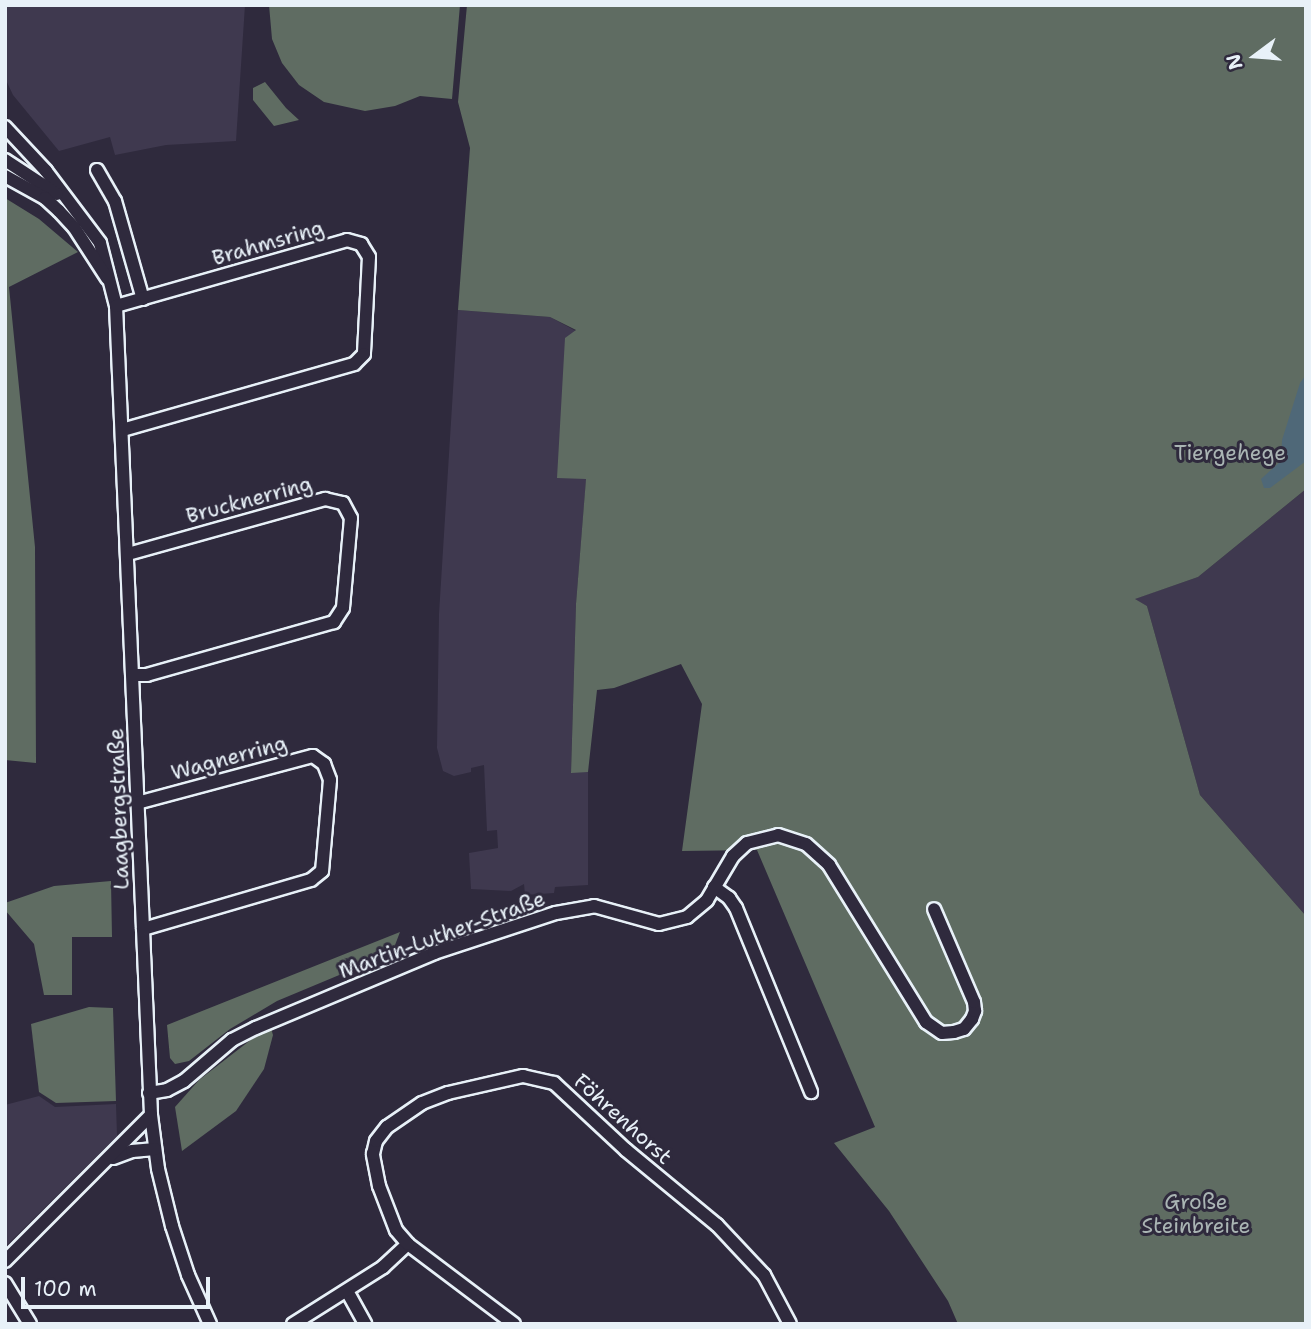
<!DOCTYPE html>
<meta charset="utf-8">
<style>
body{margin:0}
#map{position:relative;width:1311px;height:1329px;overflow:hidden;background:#2f2a3d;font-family:"Shantell Sans",sans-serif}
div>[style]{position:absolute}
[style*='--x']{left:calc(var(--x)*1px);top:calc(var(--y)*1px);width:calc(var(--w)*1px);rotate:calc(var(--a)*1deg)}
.built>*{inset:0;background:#3f394f}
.green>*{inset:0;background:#5f6c62}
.water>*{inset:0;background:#4f6878}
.roads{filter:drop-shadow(2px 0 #e8f1f8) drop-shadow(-2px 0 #e8f1f8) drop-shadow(0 2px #e8f1f8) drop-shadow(0 -2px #e8f1f8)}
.minor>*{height:12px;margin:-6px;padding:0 6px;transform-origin:6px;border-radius:6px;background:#2f2a3d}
span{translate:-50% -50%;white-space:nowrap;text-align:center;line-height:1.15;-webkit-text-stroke:6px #2f2a3d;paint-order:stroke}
.street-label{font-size:21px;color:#e8f1f8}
.park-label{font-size:21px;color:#aab5b4}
.frame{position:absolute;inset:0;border:7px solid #e8f1f8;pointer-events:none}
.north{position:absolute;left:1220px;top:21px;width:70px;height:70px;-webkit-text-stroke:5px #2f2a3d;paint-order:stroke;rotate:254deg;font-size:19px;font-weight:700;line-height:28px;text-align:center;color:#e8f1f8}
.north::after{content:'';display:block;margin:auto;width:24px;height:32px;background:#e8f1f8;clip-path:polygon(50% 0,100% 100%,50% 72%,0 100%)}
.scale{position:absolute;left:21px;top:1277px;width:189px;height:32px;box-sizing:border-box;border:4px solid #e8f1f8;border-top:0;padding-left:9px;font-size:21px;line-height:24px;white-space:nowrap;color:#e8f1f8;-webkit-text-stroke:5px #2f2a3d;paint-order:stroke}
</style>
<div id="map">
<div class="built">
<div style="clip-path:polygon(5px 5px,245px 5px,236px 141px,166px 145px,115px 155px,110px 137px,59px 151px,13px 95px,5px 78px)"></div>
<div style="clip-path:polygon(458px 310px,550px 317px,576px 331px,593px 395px,576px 604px,571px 772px,588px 772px,588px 885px,555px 887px,554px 893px,525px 895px,524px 884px,511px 891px,471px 889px,469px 853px,498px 848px,497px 830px,487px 831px,484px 765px,471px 768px,471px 772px,454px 776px,443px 771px,437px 748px,439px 614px)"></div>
<div style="clip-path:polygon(1306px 489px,1306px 916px,1200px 795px,1147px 606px,1134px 599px,1198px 577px)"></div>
<div style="clip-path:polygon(39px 1096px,55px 1107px,116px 1104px,117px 1136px,5px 1247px,5px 1105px)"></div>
</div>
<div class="green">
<div style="clip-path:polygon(269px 5px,460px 5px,452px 99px,420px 96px,395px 106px,365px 111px,324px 102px,299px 85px,282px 63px,272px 39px)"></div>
<div style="clip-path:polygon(467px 5px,1306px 5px,1306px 489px,1198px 577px,1135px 599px,1147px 606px,1200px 795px,1306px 916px,1306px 1324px,958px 1324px,948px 1301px,889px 1211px,834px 1143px,875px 1127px,757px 850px,682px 851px,702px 704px,681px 664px,614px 688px,597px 690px,588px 772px,571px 773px,576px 604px,586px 479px,557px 478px,565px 338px,576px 330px,550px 317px,458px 310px,470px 148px,458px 102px)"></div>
<div style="clip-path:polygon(265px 82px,286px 108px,299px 120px,274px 126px,253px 100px,253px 88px)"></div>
<div style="clip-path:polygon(5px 198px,39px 219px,78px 252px,9px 287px,35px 547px,36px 763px,5px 760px)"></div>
<div style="clip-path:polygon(111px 881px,112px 937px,72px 937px,72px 995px,44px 995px,34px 944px,5px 910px,5px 903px,54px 886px)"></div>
<div style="clip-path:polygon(400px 932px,392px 953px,277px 1001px,230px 1029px,189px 1061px,175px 1064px,170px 1058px,167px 1025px)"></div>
<div style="clip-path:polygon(89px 1007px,113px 1008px,116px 1101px,56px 1103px,39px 1092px,31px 1024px)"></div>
<div style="clip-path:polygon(270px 1025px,273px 1035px,264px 1069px,236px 1111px,182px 1151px,175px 1107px,199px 1080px)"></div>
</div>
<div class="water">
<div style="clip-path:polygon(1306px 375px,1306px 461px,1270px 488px,1264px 488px,1261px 479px,1281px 461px,1282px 440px,1300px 383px)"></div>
</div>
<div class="roads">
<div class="minor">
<div style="--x:5;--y:127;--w:60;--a:47"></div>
<div style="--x:46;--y:171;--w:90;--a:53.1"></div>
<div style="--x:100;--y:243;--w:65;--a:75.7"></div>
<div style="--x:116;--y:306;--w:810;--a:87.52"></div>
<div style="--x:151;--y:1115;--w:54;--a:82.6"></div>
<div style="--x:158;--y:1169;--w:59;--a:76.2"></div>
<div style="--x:172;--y:1226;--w:52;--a:71.9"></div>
<div style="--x:188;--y:1275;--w:54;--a:65.8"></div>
<div style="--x:5;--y:160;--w:62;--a:33.2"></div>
<div style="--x:97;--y:170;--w:36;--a:60"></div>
<div style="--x:115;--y:201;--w:102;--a:74.1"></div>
<div style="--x:5;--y:176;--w:46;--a:28.8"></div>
<div style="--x:45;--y:198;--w:19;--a:43"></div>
<div style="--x:59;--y:211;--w:22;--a:47"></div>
<div style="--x:74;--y:227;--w:61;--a:57.1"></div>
<div style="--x:116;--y:306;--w:240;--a:-15.9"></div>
<div style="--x:347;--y:240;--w:15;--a:16"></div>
<div style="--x:361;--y:244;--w:15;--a:58"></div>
<div style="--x:369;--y:257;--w:97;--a:93"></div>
<div style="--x:364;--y:354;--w:14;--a:135"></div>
<div style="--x:354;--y:364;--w:240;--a:164.1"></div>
<div style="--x:128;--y:554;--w:205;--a:-15.6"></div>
<div style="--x:325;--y:499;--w:18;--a:13"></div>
<div style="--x:343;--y:503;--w:17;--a:62"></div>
<div style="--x:351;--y:518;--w:90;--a:95.1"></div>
<div style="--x:343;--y:608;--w:17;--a:123"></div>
<div style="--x:334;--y:622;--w:194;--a:164.2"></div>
<div style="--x:147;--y:675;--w:14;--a:180"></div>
<div style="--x:137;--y:803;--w:182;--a:-15"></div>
<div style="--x:313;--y:756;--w:14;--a:36"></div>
<div style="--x:324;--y:764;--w:17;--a:69"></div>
<div style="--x:330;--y:780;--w:91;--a:95"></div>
<div style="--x:322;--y:871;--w:14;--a:141"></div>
<div style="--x:311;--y:880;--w:175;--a:163.7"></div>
<div style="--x:714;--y:887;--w:19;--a:36"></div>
<div style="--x:729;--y:898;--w:12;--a:55"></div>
<div style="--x:736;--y:908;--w:199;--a:67.8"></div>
<div style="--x:149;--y:1093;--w:18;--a:-9"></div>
<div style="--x:167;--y:1090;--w:19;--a:-28"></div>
<div style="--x:184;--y:1081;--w:63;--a:-40.5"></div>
<div style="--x:232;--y:1040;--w:27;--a:-27"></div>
<div style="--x:256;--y:1028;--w:193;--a:-22.8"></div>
<div style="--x:434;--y:953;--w:128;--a:-18.2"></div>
<div style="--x:556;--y:913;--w:39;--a:-10"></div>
<div style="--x:594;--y:906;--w:67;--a:15.5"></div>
<div style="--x:659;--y:924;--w:29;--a:-14"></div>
<div style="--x:687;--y:917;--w:26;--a:-40"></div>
<div style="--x:707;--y:900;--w:51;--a:-59.4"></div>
<div style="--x:733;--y:856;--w:19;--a:-43"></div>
<div style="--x:747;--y:843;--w:32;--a:-14"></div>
<div style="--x:778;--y:835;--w:29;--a:18"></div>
<div style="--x:806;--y:844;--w:31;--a:42"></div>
<div style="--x:829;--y:865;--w:185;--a:58.3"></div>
<div style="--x:926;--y:1022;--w:19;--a:35"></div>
<div style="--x:942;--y:1033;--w:12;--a:-5"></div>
<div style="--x:954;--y:1032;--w:10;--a:-17"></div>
<div style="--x:964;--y:1029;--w:13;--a:-51"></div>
<div style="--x:972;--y:1019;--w:9;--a:-69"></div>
<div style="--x:975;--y:1011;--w:9;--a:-96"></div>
<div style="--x:974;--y:1002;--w:101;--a:-113.3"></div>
<div style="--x:113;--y:1158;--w:20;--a:-20"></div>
<div style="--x:132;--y:1151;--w:23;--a:-5"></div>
<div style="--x:5;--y:1261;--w:206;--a:-45"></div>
<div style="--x:5;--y:1283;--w:48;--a:58.6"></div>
<div style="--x:347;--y:1291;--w:38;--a:61"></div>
<div style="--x:293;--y:1324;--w:107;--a:-32.3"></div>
<div style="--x:383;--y:1267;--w:34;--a:-43"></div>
<div style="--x:514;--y:1324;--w:133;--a:-143"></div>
<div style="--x:408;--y:1244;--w:18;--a:-131"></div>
<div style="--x:396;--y:1230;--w:47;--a:-111.1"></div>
<div style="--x:379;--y:1186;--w:33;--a:-101"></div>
<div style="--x:373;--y:1154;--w:13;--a:-77"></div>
<div style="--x:376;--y:1141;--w:18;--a:-52"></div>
<div style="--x:387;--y:1127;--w:42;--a:-34.4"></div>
<div style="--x:422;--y:1103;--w:28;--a:-21"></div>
<div style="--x:448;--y:1093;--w:77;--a:-12.8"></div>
<div style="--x:523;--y:1076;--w:32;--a:13"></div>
<div style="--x:554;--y:1083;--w:98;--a:42.9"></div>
<div style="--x:626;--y:1150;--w:118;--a:39.5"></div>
<div style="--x:717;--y:1225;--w:69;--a:46.8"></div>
<div style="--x:764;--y:1275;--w:55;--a:62"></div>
</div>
</div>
<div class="street-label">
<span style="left:268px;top:243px;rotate:-16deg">Brahmsring</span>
<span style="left:249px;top:500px;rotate:-15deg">Brucknerring</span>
<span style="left:229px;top:758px;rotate:-15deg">Wagnerring</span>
<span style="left:119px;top:809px;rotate:-92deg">Laagbergstraße</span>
<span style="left:442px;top:935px;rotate:-20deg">Martin-Luther-Straße</span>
<span style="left:623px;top:1119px;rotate:42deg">Föhrenhorst</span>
</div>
<div class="park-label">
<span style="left:1230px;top:453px">Tiergehege</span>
<span style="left:1196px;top:1214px">Große<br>Steinbreite</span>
</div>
<div class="frame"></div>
<div class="north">N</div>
<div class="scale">100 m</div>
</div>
